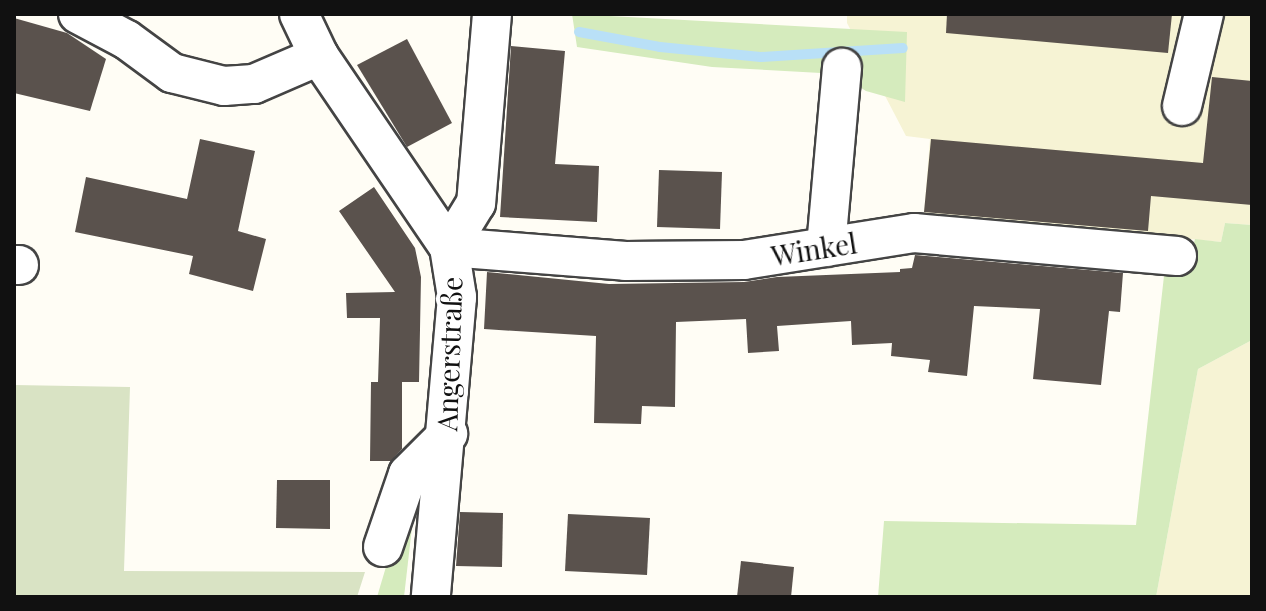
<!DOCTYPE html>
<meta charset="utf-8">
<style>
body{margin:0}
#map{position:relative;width:1266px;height:611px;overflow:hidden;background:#fffdf5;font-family:"Playfair Display",serif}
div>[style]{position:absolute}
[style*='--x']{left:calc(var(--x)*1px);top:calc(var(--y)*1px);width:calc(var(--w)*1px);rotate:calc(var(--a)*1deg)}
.farmland>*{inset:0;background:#f6f3d4}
.green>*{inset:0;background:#d5ebbd}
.cemetery>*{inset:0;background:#d9e3c4}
.stream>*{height:10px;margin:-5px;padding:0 5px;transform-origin:5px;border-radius:5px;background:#b9e0f7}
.building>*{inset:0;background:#5a524d}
.roads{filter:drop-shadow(2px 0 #444) drop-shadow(-2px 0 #444) drop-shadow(0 2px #444) drop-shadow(0 -2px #444)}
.minor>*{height:38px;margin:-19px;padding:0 19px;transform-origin:19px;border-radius:19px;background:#fff}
span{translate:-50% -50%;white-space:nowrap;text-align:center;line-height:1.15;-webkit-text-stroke:8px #fff;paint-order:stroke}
.street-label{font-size:28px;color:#111}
.frame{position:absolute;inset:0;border:16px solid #111;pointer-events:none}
</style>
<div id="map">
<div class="farmland">
<div style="clip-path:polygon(847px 14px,1252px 14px,1252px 225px,1225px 223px,1221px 242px,924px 214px,930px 139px,906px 136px,847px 23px)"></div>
<div style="clip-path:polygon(1252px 340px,1252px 597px,1156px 597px,1198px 369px)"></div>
</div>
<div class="green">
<div style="clip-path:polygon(572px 14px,907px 32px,905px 102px,866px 91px,839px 74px,712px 67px,577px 47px)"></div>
<div style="clip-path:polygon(1225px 223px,1252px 225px,1252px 340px,1198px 369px,1156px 597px,878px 597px,884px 521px,1136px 525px,1165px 267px,1187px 269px,1195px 239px,1221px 242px)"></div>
<div style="clip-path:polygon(417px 484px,404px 597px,377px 597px,391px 550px)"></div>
</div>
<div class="cemetery">
<div style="clip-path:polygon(14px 385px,130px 387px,124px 571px,365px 572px,357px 597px,14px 597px)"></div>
</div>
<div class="stream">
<div style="--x:579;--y:32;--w:82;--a:10.5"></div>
<div style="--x:660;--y:47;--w:101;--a:5.7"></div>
<div style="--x:761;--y:57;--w:142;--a:-3.6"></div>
</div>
<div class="building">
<div style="clip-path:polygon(947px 14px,1172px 14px,1168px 53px,946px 33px)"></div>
<div style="clip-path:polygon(14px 18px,67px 33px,106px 59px,90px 111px,14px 93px)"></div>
<div style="clip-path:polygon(407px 39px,452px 123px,407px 147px,357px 65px)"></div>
<div style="clip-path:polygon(511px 46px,565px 51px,555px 164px,599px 166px,597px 222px,500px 217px)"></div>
<div style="clip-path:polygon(1212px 77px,1252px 81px,1252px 205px,1151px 196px,1148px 231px,924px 212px,931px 139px,1203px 163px)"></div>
<div style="clip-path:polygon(200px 139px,255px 151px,238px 231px,266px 239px,253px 291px,189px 274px,193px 256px,75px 232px,86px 177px,187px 199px)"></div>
<div style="clip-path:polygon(659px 170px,722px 172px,720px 229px,657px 227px)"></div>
<div style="clip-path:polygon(374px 187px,415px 248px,421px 277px,419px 382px,402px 382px,402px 449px,391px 461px,370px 461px,371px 382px,378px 382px,380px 318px,347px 318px,346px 293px,395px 292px,339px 211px)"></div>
<div style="clip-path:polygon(915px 255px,1123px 273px,1120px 312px,1109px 311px,1101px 385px,1033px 379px,1040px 309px,974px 306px,967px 376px,928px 372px,930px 360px,891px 356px,892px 343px,852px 345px,851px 321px,777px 326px,779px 351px,748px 353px,746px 319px,676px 322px,675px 407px,642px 406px,641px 424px,594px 423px,596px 336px,484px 329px,487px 272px,609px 284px,744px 282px,777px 277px,900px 272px,900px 269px,912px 268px)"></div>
<div style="clip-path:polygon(277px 480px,330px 480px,330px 529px,276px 528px)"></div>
<div style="clip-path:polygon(460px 512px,503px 513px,502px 567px,456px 566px)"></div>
<div style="clip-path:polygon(568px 514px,650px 518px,647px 575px,565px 571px)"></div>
<div style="clip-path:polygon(741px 561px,794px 567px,791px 597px,737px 597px)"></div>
</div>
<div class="roads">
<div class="minor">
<div style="--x:78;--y:14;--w:55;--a:28"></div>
<div style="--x:127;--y:40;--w:56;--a:36.3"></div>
<div style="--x:172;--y:73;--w:54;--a:14"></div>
<div style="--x:224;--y:86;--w:30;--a:-4"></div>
<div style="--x:254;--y:84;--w:71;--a:-23.3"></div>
<div style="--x:299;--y:14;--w:47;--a:64.5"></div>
<div style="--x:319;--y:56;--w:231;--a:55.8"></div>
<div style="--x:449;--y:247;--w:51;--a:80.9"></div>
<div style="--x:457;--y:297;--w:301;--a:95"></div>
<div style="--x:492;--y:14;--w:190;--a:94.8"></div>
<div style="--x:476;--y:203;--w:52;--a:121.5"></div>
<div style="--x:449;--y:247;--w:177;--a:4.5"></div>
<div style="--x:625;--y:261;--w:119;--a:-0.5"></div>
<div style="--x:744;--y:260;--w:172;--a:-9"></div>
<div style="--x:914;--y:233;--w:264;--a:5"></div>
<div style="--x:1182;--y:106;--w:95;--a:-76.6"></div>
<div style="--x:826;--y:247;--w:180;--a:-84.9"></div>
<div style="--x:14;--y:265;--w:5;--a:0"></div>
<div style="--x:383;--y:547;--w:77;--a:-71.1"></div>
<div style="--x:408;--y:474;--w:57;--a:-45"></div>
</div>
</div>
<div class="street-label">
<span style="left:814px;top:249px;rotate:-9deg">Winkel</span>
<span style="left:449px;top:354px;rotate:-88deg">Angerstraße</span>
</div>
<div class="frame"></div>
</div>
